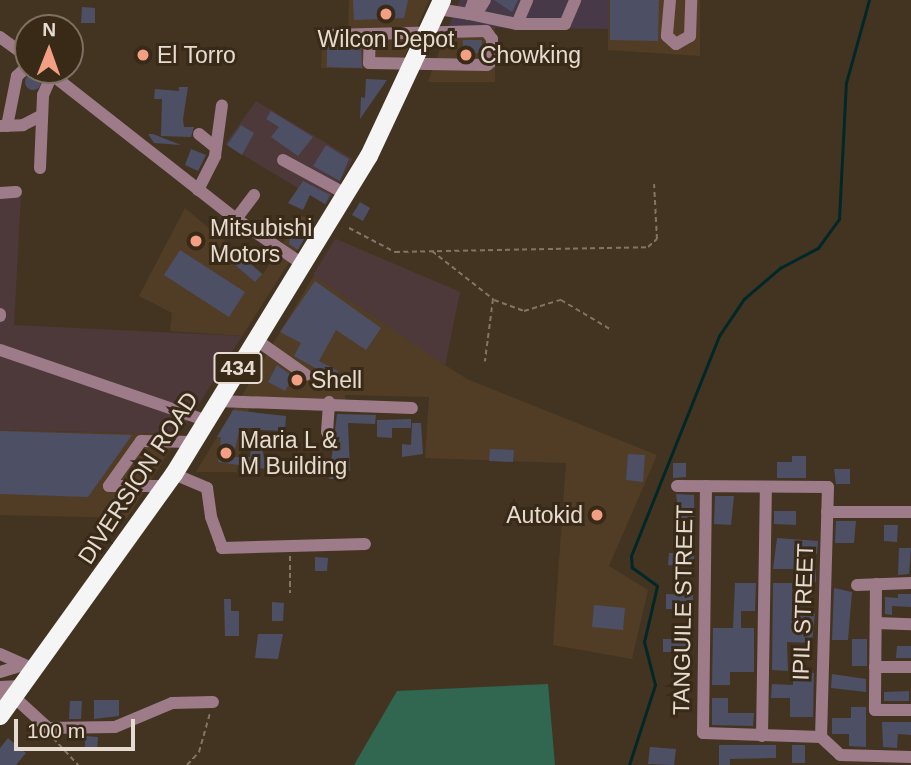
<!DOCTYPE html>
<style>
body{margin:0}
#map{position:relative;width:911px;height:765px;overflow:hidden;background:#433422;font-family:Arial,sans-serif}
div>[style]{position:absolute}
[style*='--x']{left:calc(var(--x)*1px);top:calc(var(--y)*1px);width:calc(var(--w)*1px);rotate:calc(var(--a)*1deg)}
.built>*{inset:0;background:#513d25}
.industrial>*{inset:0;background:#4d383a}
.medical>*{inset:0;background:#473947}
.green>*{inset:0;background:#316751}
.stream>*{height:2.5px;margin:-1.25px;padding:0 1.25px;transform-origin:1.25px;border-radius:1.25px;background:#022728}
.building>*{inset:0;background:#4d4f65}
.round{border-radius:50%}
.path>*{height:2px;margin-top:-1px;transform-origin:0;background:repeating-linear-gradient(90deg,#827566 0 5px,transparent 0 8.5px)}
.minor>*{height:12px;margin:-6px;padding:0 6px;transform-origin:6px;border-radius:6px;background:#9d7b89}
.highway>*{height:18px;margin:-9px;padding:0 9px;transform-origin:9px;border-radius:9px;background:#f5f5f5}
.dots>*{width:19px;height:19px;translate:-50% -50%;box-sizing:border-box;border:4px solid #392a18;border-radius:50%}
span{translate:-50% -50%;white-space:nowrap;text-align:center;line-height:1.15;-webkit-text-stroke:6px #392a18;paint-order:stroke}
.shield-label span{padding:2px 5px;background:#392a18;border:2px solid;border-radius:5px;-webkit-text-stroke-width:0}
.shield-label{font-size:21px;color:#e5dbd0;font-weight:700}
.poi-label{font-size:23px;color:#e5dbd0}
.left{translate:0 -50%;text-align:left}
.right{translate:-100% -50%;text-align:right}
.street-label{font-size:23px;color:#e5dbd0}
.north{position:absolute;left:14px;top:14px;width:70px;height:70px;box-sizing:border-box;background:#392a18;border:2px solid #7e7162;border-radius:50%;rotate:1deg;font-size:19px;font-weight:700;line-height:28px;text-align:center;color:#e5dbd0}
.north::after{content:'';display:block;margin:auto;width:24px;height:32px;background:#f39f84;clip-path:polygon(50% 0,100% 100%,50% 72%,0 100%)}
.scale{position:absolute;left:14px;top:719px;width:121px;height:32px;box-sizing:border-box;border:4px solid #e5dbd0;border-top:0;padding-left:9px;font-size:21px;line-height:24px;white-space:nowrap;color:#e5dbd0;-webkit-text-stroke:5px #392a18;paint-order:stroke}
</style>
<div id="map">
<div class="built">
<div style="clip-path:polygon(349px 0,429px 0,399px 69px,321px 68px,322px 29px,348px 28px)"></div>
<div style="clip-path:polygon(608px 0,700px 0,700px 56px,608px 50px)"></div>
<div style="clip-path:polygon(448px 27px,495px 27px,495px 82px,428px 82px)"></div>
<div style="clip-path:polygon(185px 208px,263px 274px,301px 216px,316px 220px,242px 336px,170px 331px,172px 313px,139px 296px)"></div>
<div style="clip-path:polygon(336px 239px,460px 292px,445px 365px,467px 379px,657px 455px,609px 566px,648px 590px,632px 659px,553px 645px,566px 463px,425px 458px,429px 397px,345px 395px,345px 401px,250px 402px,237px 472px,196px 472px)"></div>
<div style="clip-path:polygon(0 430px,180px 434px,127px 518px,0 515px)"></div>
</div>
<div class="industrial">
<div style="clip-path:polygon(256px 101px,353px 159px,326px 205px,225px 144px)"></div>
<div style="clip-path:polygon(21px 197px,14px 325px,242px 336px,180px 434px,0 430px,0 198px)"></div>
<div style="clip-path:polygon(335px 239px,460px 292px,445px 365px,313px 275px)"></div>
</div>
<div class="medical">
<div style="clip-path:polygon(460px 0,608px 0,608px 29px,448px 27px)"></div>
</div>
<div class="green">
<div style="clip-path:polygon(548px 684px,555px 765px,354px 765px,397px 691px)"></div>
</div>
<div class="stream">
<div style="--x:629;--y:765;--w:84;--a:-72"></div>
<div style="--x:655;--y:685;--w:44;--a:-104.3"></div>
<div style="--x:644;--y:642;--w:57;--a:-76.9"></div>
<div style="--x:657;--y:586;--w:31;--a:-144"></div>
<div style="--x:632;--y:568;--w:12;--a:-95"></div>
<div style="--x:631;--y:556;--w:237;--a:-68.2"></div>
<div style="--x:719;--y:336;--w:45;--a:-56"></div>
<div style="--x:744;--y:299;--w:48;--a:-40.7"></div>
<div style="--x:780;--y:268;--w:43;--a:-27.8"></div>
<div style="--x:818;--y:248;--w:36;--a:-54"></div>
<div style="--x:839;--y:219;--w:136;--a:-87.1"></div>
<div style="--x:846;--y:83;--w:86;--a:-74.5"></div>
</div>
<div class="building">
<div style="clip-path:polygon(353px 0,408px 0,404px 18px,354px 20px)"></div>
<div style="clip-path:polygon(494px 0,518px 0,512px 12px)"></div>
<div style="clip-path:polygon(610px 0,659px 0,658px 41px,610px 40px)"></div>
<div style="clip-path:polygon(82px 7px,95px 8px,95px 23px,81px 23px)"></div>
<div style="clip-path:polygon(463px 40px,482px 40px,482px 53px,463px 53px)"></div>
<div style="clip-path:polygon(327px 43px,361px 43px,362px 68px,327px 67px)"></div>
<div class="round" style="left:25px;top:74px;width:16px;height:16px"></div>
<div style="clip-path:polygon(366px 79px,387px 80px,360px 119px,361px 97px,365px 98px)"></div>
<div style="clip-path:polygon(179px 87px,188px 87px,183px 119px,184px 127px,194px 127px,191px 137px,161px 136px,162px 99px,154px 99px,155px 89px,179px 91px)"></div>
<div style="clip-path:polygon(271px 111px,313px 137px,298px 156px,271px 137px,279px 127px,266px 119px)"></div>
<div style="clip-path:polygon(241px 125px,254px 133px,242px 155px,227px 145px)"></div>
<div style="clip-path:polygon(148px 134px,153px 134px,181px 145px,154px 143px)"></div>
<div style="clip-path:polygon(326px 145px,349px 159px,340px 181px,313px 166px)"></div>
<div style="clip-path:polygon(191px 149px,206px 155px,198px 171px,185px 165px)"></div>
<div style="clip-path:polygon(303px 181px,330px 195px,325px 204px,310px 195px,303px 210px,288px 203px)"></div>
<div style="clip-path:polygon(360px 202px,370px 208px,363px 221px,352px 215px)"></div>
<div style="clip-path:polygon(293px 221px,314px 221px,298px 250px,289px 244px)"></div>
<div style="clip-path:polygon(180px 250px,245px 292px,229px 317px,164px 275px)"></div>
<div style="clip-path:polygon(241px 256px,262px 274px,255px 282px,234px 264px)"></div>
<div style="clip-path:polygon(315px 281px,381px 328px,366px 350px,336px 330px,319px 361px,338px 371px,336px 380px,294px 356px,301px 343px,280px 332px)"></div>
<div style="clip-path:polygon(277px 365px,302px 383px,300px 387px,290px 382px,285px 391px,268px 382px)"></div>
<div style="clip-path:polygon(evenodd,233px 410px,286px 416px,285px 431px,259px 430px,266px 469px,218px 462px,221px 437px,217px 437px,233px 410px,240px 428px,253px 428px,250px 457px,233px 457px,240px 428px)"></div>
<div style="clip-path:polygon(337px 414px,376px 415px,375px 424px,348px 423px,350px 471px,340px 471px,339px 479px,329px 479px)"></div>
<div style="clip-path:polygon(411px 419px,411px 428px,392px 428px,392px 438px,377px 437px,377px 420px)"></div>
<div style="clip-path:polygon(412px 423px,421px 423px,423px 454px,402px 457px,402px 444px,411px 445px)"></div>
<div style="clip-path:polygon(0 431px,132px 435px,88px 497px,0 494px)"></div>
<div style="clip-path:polygon(490px 449px,514px 450px,513px 462px,489px 461px)"></div>
<div style="clip-path:polygon(628px 454px,645px 455px,643px 482px,626px 480px)"></div>
<div style="clip-path:polygon(792px 456px,806px 456px,806px 478px,777px 478px,777px 462px,792px 462px)"></div>
<div style="clip-path:polygon(673px 463px,686px 463px,686px 477px,673px 478px)"></div>
<div style="clip-path:polygon(834px 469px,850px 469px,850px 484px,836px 484px)"></div>
<div style="clip-path:polygon(676px 494px,694px 495px,695px 537px,675px 537px,675px 524px,680px 524px)"></div>
<div style="clip-path:polygon(715px 496px,734px 496px,731px 525px,714px 524px)"></div>
<div style="clip-path:polygon(774px 511px,796px 511px,796px 525px,774px 524px)"></div>
<div style="clip-path:polygon(836px 521px,856px 521px,854px 543px,835px 543px)"></div>
<div style="clip-path:polygon(884px 525px,898px 525px,897px 542px,884px 541px)"></div>
<div style="clip-path:polygon(777px 538px,818px 541px,817px 554px,794px 554px,794px 569px,773px 569px)"></div>
<div style="clip-path:polygon(899px 548px,911px 548px,909px 574px,898px 575px)"></div>
<div style="clip-path:polygon(669px 553px,694px 553px,694px 567px,668px 565px)"></div>
<div style="clip-path:polygon(315px 557px,328px 558px,327px 571px,315px 571px)"></div>
<div style="clip-path:polygon(795px 569px,816px 569px,816px 582px,795px 582px)"></div>
<div style="clip-path:polygon(735px 583px,756px 583px,755px 611px,741px 611px,741px 628px,754px 628px,754px 672px,730px 672px,730px 685px,712px 685px,713px 628px,733px 628px)"></div>
<div style="clip-path:polygon(773px 583px,792px 583px,793px 613px,815px 613px,812px 643px,787px 642px,788px 671px,772px 670px)"></div>
<div style="clip-path:polygon(834px 588px,852px 592px,848px 640px,832px 640px)"></div>
<div style="clip-path:polygon(666px 594px,693px 595px,693px 609px,666px 609px)"></div>
<div style="clip-path:polygon(898px 594px,911px 594px,911px 607px,892px 606px,892px 615px,885px 614px,885px 597px,898px 598px)"></div>
<div style="clip-path:polygon(224px 599px,231px 599px,231px 611px,239px 611px,239px 636px,225px 636px)"></div>
<div style="clip-path:polygon(272px 602px,284px 603px,283px 621px,272px 621px)"></div>
<div style="clip-path:polygon(594px 605px,625px 608px,623px 630px,592px 627px)"></div>
<div style="clip-path:polygon(258px 634px,283px 634px,278px 659px,255px 658px)"></div>
<div style="clip-path:polygon(663px 639px,690px 639px,690px 652px,663px 652px)"></div>
<div style="clip-path:polygon(852px 639px,867px 639px,867px 666px,852px 666px)"></div>
<div style="clip-path:polygon(897px 646px,911px 646px,911px 658px,896px 658px)"></div>
<div style="clip-path:polygon(793px 673px,814px 673px,813px 717px,790px 717px,790px 698px,771px 698px,772px 684px,793px 685px)"></div>
<div style="clip-path:polygon(832px 674px,866px 679px,866px 692px,831px 688px)"></div>
<div style="clip-path:polygon(909px 691px,909px 701px,884px 701px,884px 692px)"></div>
<div style="clip-path:polygon(712px 698px,728px 698px,728px 713px,754px 713px,753px 726px,712px 725px)"></div>
<div style="clip-path:polygon(94px 700px,119px 700px,119px 716px,94px 719px)"></div>
<div style="clip-path:polygon(70px 701px,82px 701px,81px 719px,69px 719px)"></div>
<div style="clip-path:polygon(851px 707px,866px 707px,866px 747px,849px 746px,849px 734px,832px 734px,832px 718px,851px 718px)"></div>
<div style="clip-path:polygon(882px 722px,911px 722px,911px 735px,898px 734px,897px 748px,883px 747px)"></div>
<div style="clip-path:polygon(85px 736px,98px 737px,97px 750px,85px 750px)"></div>
<div style="clip-path:polygon(8px 738px,26px 753px,16px 765px,0 765px,0 748px)"></div>
<div style="clip-path:polygon(719px 745px,776px 745px,776px 758px,730px 759px,730px 765px,719px 765px)"></div>
<div style="clip-path:polygon(792px 745px,805px 745px,805px 763px,792px 763px)"></div>
<div style="clip-path:polygon(650px 747px,676px 749px,674px 765px,648px 764px)"></div>
</div>
<div class="path">
<div style="--x:349;--y:228;--w:52;--a:27.6"></div>
<div style="--x:395;--y:252;--w:253;--a:-1.1"></div>
<div style="--x:648;--y:247;--w:12;--a:-42"></div>
<div style="--x:657;--y:239;--w:55;--a:-93.1"></div>
<div style="--x:432;--y:251;--w:78;--a:38.2"></div>
<div style="--x:493;--y:299;--w:63;--a:97.4"></div>
<div style="--x:494;--y:300;--w:32;--a:20"></div>
<div style="--x:524;--y:311;--w:39;--a:-17"></div>
<div style="--x:561;--y:300;--w:57;--a:30.6"></div>
<div style="--x:290;--y:556;--w:37;--a:90"></div>
<div style="--x:53;--y:738;--w:37;--a:47"></div>
<div style="--x:187;--y:765;--w:18;--a:-47"></div>
<div style="--x:199;--y:752;--w:41;--a:-74.2"></div>
</div>
<div class="minor">
<div style="--x:474;--y:0;--w:15;--a:110"></div>
<div style="--x:469;--y:14;--w:49;--a:11.8"></div>
<div style="--x:517;--y:24;--w:26;--a:-67"></div>
<div style="--x:670;--y:0;--w:36;--a:95"></div>
<div style="--x:667;--y:36;--w:12;--a:42"></div>
<div style="--x:676;--y:44;--w:16;--a:-30"></div>
<div style="--x:690;--y:36;--w:36;--a:-88"></div>
<div style="--x:438;--y:9;--w:31;--a:9"></div>
<div style="--x:469;--y:14;--w:9;--a:-18"></div>
<div style="--x:478;--y:11;--w:13;--a:-58"></div>
<div style="--x:517;--y:24;--w:48;--a:0"></div>
<div style="--x:565;--y:24;--w:26;--a:-67"></div>
<div style="--x:330;--y:35;--w:156;--a:-1.5"></div>
<div style="--x:486;--y:31;--w:10;--a:53"></div>
<div style="--x:492;--y:39;--w:22;--a:90"></div>
<div style="--x:492;--y:61;--w:6;--a:141"></div>
<div style="--x:487;--y:65;--w:118;--a:-179"></div>
<div style="--x:369;--y:63;--w:28;--a:-88"></div>
<div style="--x:0;--y:37;--w:34;--a:36"></div>
<div style="--x:46;--y:70;--w:241;--a:38.1"></div>
<div style="--x:236;--y:219;--w:78;--a:34.1"></div>
<div style="--x:0;--y:126;--w:23;--a:-2"></div>
<div style="--x:23;--y:125;--w:20;--a:-27"></div>
<div style="--x:7;--y:126;--w:51;--a:-78.7"></div>
<div style="--x:17;--y:76;--w:15;--a:-42"></div>
<div style="--x:199;--y:134;--w:22;--a:39"></div>
<div style="--x:283;--y:160;--w:72;--a:28.4"></div>
<div style="--x:40;--y:168;--w:73;--a:-87.6"></div>
<div style="--x:43;--y:95;--w:22;--a:-66"></div>
<div style="--x:198;--y:190;--w:38;--a:-63"></div>
<div style="--x:215;--y:156;--w:51;--a:-82.2"></div>
<div style="--x:0;--y:193;--w:16;--a:-4"></div>
<div style="--x:236;--y:219;--w:30;--a:-53"></div>
<div style="--x:0;--y:314;--w:2;--a:90"></div>
<div style="--x:255;--y:339;--w:62;--a:35.2"></div>
<div style="--x:0;--y:350;--w:219;--a:18.9"></div>
<div style="--x:218;--y:401;--w:194;--a:2.1"></div>
<div style="--x:327;--y:432;--w:30;--a:-86"></div>
<div style="--x:174;--y:474;--w:36;--a:23"></div>
<div style="--x:207;--y:488;--w:29;--a:82"></div>
<div style="--x:211;--y:517;--w:33;--a:70"></div>
<div style="--x:222;--y:548;--w:143;--a:-1.6"></div>
<div style="--x:167;--y:486;--w:58;--a:180"></div>
<div style="--x:109;--y:486;--w:55;--a:-54.6"></div>
<div style="--x:141;--y:441;--w:53;--a:1.1"></div>
<div style="--x:677;--y:486;--w:151;--a:0.4"></div>
<div style="--x:828;--y:487;--w:250;--a:91.6"></div>
<div style="--x:706;--y:486;--w:247;--a:90.7"></div>
<div style="--x:703;--y:733;--w:118;--a:1.9"></div>
<div style="--x:821;--y:737;--w:26;--a:43"></div>
<div style="--x:840;--y:755;--w:71;--a:1.6"></div>
<div style="--x:827;--y:512;--w:84;--a:0"></div>
<div style="--x:876;--y:584;--w:126;--a:90.5"></div>
<div style="--x:875;--y:710;--w:36;--a:0"></div>
<div style="--x:857;--y:585;--w:54;--a:-2.1"></div>
<div style="--x:876;--y:623;--w:35;--a:2"></div>
<div style="--x:0;--y:654;--w:37;--a:24"></div>
<div style="--x:875;--y:667;--w:36;--a:0"></div>
<div style="--x:0;--y:672;--w:24;--a:-17"></div>
<div style="--x:0;--y:687;--w:21;--a:-3"></div>
<div style="--x:0;--y:698;--w:14;--a:-4"></div>
<div style="--x:14;--y:697;--w:46;--a:42.4"></div>
<div style="--x:48;--y:728;--w:67;--a:-0.9"></div>
<div style="--x:115;--y:727;--w:62;--a:-22.8"></div>
<div style="--x:172;--y:703;--w:41;--a:-1.4"></div>
<div style="--x:762;--y:736;--w:249;--a:-89.1"></div>
</div>
<div class="highway">
<div style="--x:0;--y:716;--w:298;--a:-54.3"></div>
<div style="--x:174;--y:474;--w:373;--a:-58.5"></div>
<div style="--x:369;--y:156;--w:172;--a:-64.9"></div>
</div>
<div class="dots">
<div style="left:386px;top:14px;background:#f39f84"></div>
<div style="left:143px;top:55px;background:#f39f84"></div>
<div style="left:466px;top:55px;background:#f39f84"></div>
<div style="left:196px;top:241px;background:#f39f84"></div>
<div style="left:297px;top:380px;background:#f39f84"></div>
<div style="left:226px;top:453px;background:#f39f84"></div>
<div style="left:597px;top:515px;background:#f39f84"></div>
</div>
<div class="shield-label">
<span style="left:238px;top:368px">434</span>
</div>
<div class="poi-label">
<span style="left:386px;top:39px">Wilcon Depot</span>
<span class="left" style="left:157px;top:55px">El Torro</span>
<span class="left" style="left:480px;top:55px">Chowking</span>
<span class="left" style="left:210px;top:241px">Mitsubishi<br>Motors</span>
<span class="left" style="left:311px;top:380px">Shell</span>
<span class="left" style="left:240px;top:453px">Maria L &amp;<br>M Building</span>
<span class="right" style="left:583px;top:515px">Autokid</span>
</div>
<div class="street-label">
<span style="left:138px;top:478px;rotate:-57deg">DIVERSION ROAD</span>
<span style="left:683px;top:610px;rotate:-89deg">TANGUILE STREET</span>
<span style="left:803px;top:612px;rotate:-88deg">IPIL STREET</span>
</div>
<div class="north">N</div>
<div class="scale">100 m</div>
</div>
